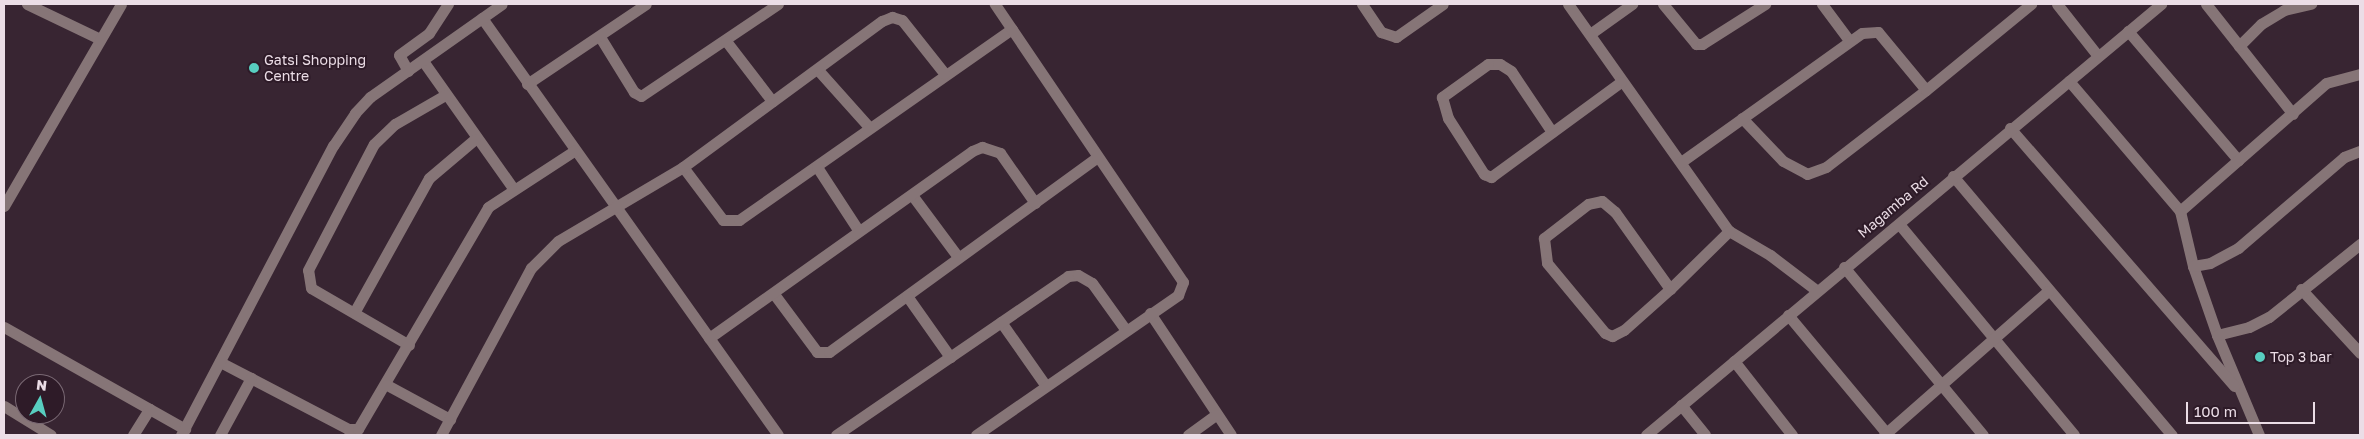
<!DOCTYPE html>
<style>
body{margin:0}
#map{position:relative;width:2364px;height:439px;overflow:hidden;background:#382532;font-family:"Golos Text",sans-serif}
div>[style]{position:absolute}
[style*='--x']{left:calc(var(--x)*1px);top:calc(var(--y)*1px);width:calc(var(--w)*1px);rotate:calc(var(--a)*1deg)}
.minor>*{height:11px;margin:-5.5px;padding:0 5.5px;transform-origin:5.5px;border-radius:5.5px;background:#867577}
.dots>*{width:14px;height:14px;translate:-50% -50%;box-sizing:border-box;border:2px solid #2e1b28;border-radius:50%}
span{translate:-50% -50%;white-space:nowrap;text-align:center;line-height:1.15;-webkit-text-stroke:4px #2e1b28;paint-order:stroke}
.poi-label{font-size:14px;color:#ebdde6}
.left{translate:0 -50%;text-align:left}
.street-label{font-size:14px;color:#ebdde6}
.frame{position:absolute;inset:0;border:5px solid #ebdde6;pointer-events:none}
.north{position:absolute;left:15px;top:374px;width:50px;height:50px;box-sizing:border-box;background:#2e1b28;border:1px solid #7a6974;border-radius:50%;rotate:7deg;font-size:14px;font-weight:700;line-height:20px;text-align:center;color:#ebdde6}
.north::after{content:'';display:block;margin:auto;width:18px;height:22px;background:#58cec0;clip-path:polygon(50% 0,100% 100%,50% 72%,0 100%)}
.scale{position:absolute;left:2186px;top:402px;width:129px;height:22px;box-sizing:border-box;border:2px solid #ebdde6;border-top:0;padding-left:6px;font-size:15px;line-height:18px;white-space:nowrap;color:#ebdde6;-webkit-text-stroke:4px #2e1b28;paint-order:stroke}
</style>
<div id="map">
<div class="minor">
<div style="--x:27;--y:4;--w:81;--a:25.6"></div>
<div style="--x:1362;--y:4;--w:34;--a:56"></div>
<div style="--x:1381;--y:32;--w:16;--a:18"></div>
<div style="--x:1396;--y:37;--w:57;--a:-35.1"></div>
<div style="--x:1568;--y:4;--w:278;--a:54.7"></div>
<div style="--x:1729;--y:231;--w:48;--a:30.3"></div>
<div style="--x:1770;--y:255;--w:58;--a:37.3"></div>
<div style="--x:1663;--y:4;--w:52;--a:50.5"></div>
<div style="--x:1696;--y:44;--w:6;--a:0"></div>
<div style="--x:1702;--y:44;--w:75;--a:-32.4"></div>
<div style="--x:1822;--y:4;--w:44;--a:53.4"></div>
<div style="--x:2057;--y:4;--w:66;--a:51.7"></div>
<div style="--x:2206;--y:4;--w:140;--a:51.7"></div>
<div style="--x:482;--y:18;--w:511;--a:54.63"></div>
<div style="--x:2128;--y:31;--w:170;--a:49.5"></div>
<div style="--x:1590;--y:34;--w:52;--a:-35.5"></div>
<div style="--x:600;--y:37;--w:65;--a:58.3"></div>
<div style="--x:634;--y:92;--w:8;--a:30"></div>
<div style="--x:641;--y:96;--w:165;--a:-33.9"></div>
<div style="--x:726;--y:41;--w:76;--a:52.5"></div>
<div style="--x:2239;--y:46;--w:31;--a:-45"></div>
<div style="--x:2261;--y:24;--w:27;--a:-31"></div>
<div style="--x:2284;--y:10;--w:28;--a:-13"></div>
<div style="--x:423;--y:61;--w:156;--a:54.7"></div>
<div style="--x:818;--y:70;--w:76;--a:48.2"></div>
<div style="--x:408;--y:71;--w:18;--a:-119"></div>
<div style="--x:399;--y:55;--w:37;--a:-36"></div>
<div style="--x:429;--y:33;--w:35;--a:-57"></div>
<div style="--x:2069;--y:81;--w:171;--a:49.5"></div>
<div style="--x:2180;--y:211;--w:57;--a:76.7"></div>
<div style="--x:2193;--y:266;--w:73;--a:70.8"></div>
<div style="--x:2217;--y:335;--w:108;--a:67.2"></div>
<div style="--x:527;--y:84;--w:143;--a:-33.9"></div>
<div style="--x:1742;--y:118;--w:59;--a:46.4"></div>
<div style="--x:1783;--y:161;--w:27;--a:28"></div>
<div style="--x:1807;--y:174;--w:20;--a:-20"></div>
<div style="--x:1826;--y:167;--w:126;--a:-37.6"></div>
<div style="--x:2010;--y:128;--w:342;--a:49"></div>
<div style="--x:1552;--y:132;--w:73;--a:-123.9"></div>
<div style="--x:1511;--y:71;--w:13;--a:-148"></div>
<div style="--x:1500;--y:64;--w:12;--a:180"></div>
<div style="--x:1488;--y:64;--w:57;--a:144.3"></div>
<div style="--x:1442;--y:97;--w:22;--a:74"></div>
<div style="--x:1448;--y:118;--w:67;--a:57.3"></div>
<div style="--x:1484;--y:174;--w:8;--a:23"></div>
<div style="--x:1491;--y:177;--w:161;--a:-36.2"></div>
<div style="--x:1681;--y:162;--w:222;--a:-35.5"></div>
<div style="--x:1862;--y:33;--w:16;--a:-4"></div>
<div style="--x:1878;--y:32;--w:75;--a:50.4"></div>
<div style="--x:1926;--y:90;--w:136;--a:-39.3"></div>
<div style="--x:683;--y:167;--w:66;--a:53"></div>
<div style="--x:723;--y:220;--w:16;--a:0"></div>
<div style="--x:739;--y:220;--w:333;--a:-35"></div>
<div style="--x:817;--y:167;--w:75;--a:56.9"></div>
<div style="--x:1953;--y:176;--w:339;--a:49.8"></div>
<div style="--x:912;--y:195;--w:77;--a:53.4"></div>
<div style="--x:4;--y:206;--w:233;--a:-59.9"></div>
<div style="--x:2180;--y:211;--w:194;--a:-41.2"></div>
<div style="--x:2326;--y:83;--w:35;--a:-15"></div>
<div style="--x:1899;--y:224;--w:274;--a:50.3"></div>
<div style="--x:2193;--y:266;--w:17;--a:-10"></div>
<div style="--x:2210;--y:263;--w:32;--a:-28"></div>
<div style="--x:2238;--y:248;--w:140;--a:-40.6"></div>
<div style="--x:2344;--y:157;--w:17;--a:-21"></div>
<div style="--x:1844;--y:267;--w:218;--a:50.4"></div>
<div style="--x:1670;--y:289;--w:95;--a:-125.5"></div>
<div style="--x:1615;--y:212;--w:17;--a:-140"></div>
<div style="--x:1602;--y:201;--w:14;--a:168"></div>
<div style="--x:1588;--y:204;--w:56;--a:142.3"></div>
<div style="--x:1544;--y:238;--w:25;--a:83"></div>
<div style="--x:1547;--y:263;--w:91;--a:50.4"></div>
<div style="--x:1605;--y:333;--w:8;--a:23"></div>
<div style="--x:1612;--y:336;--w:13;--a:-27"></div>
<div style="--x:1624;--y:330;--w:62;--a:-41.7"></div>
<div style="--x:1670;--y:289;--w:83;--a:-44.5"></div>
<div style="--x:2301;--y:289;--w:87;--a:47.3"></div>
<div style="--x:774;--y:294;--w:72;--a:53.4"></div>
<div style="--x:817;--y:352;--w:12;--a:0"></div>
<div style="--x:829;--y:352;--w:331;--a:-36"></div>
<div style="--x:907;--y:296;--w:75;--a:54.8"></div>
<div style="--x:355;--y:311;--w:152;--a:-60.9"></div>
<div style="--x:429;--y:178;--w:60;--a:-40.3"></div>
<div style="--x:1150;--y:313;--w:146;--a:56.4"></div>
<div style="--x:1788;--y:315;--w:156;--a:50.2"></div>
<div style="--x:1001;--y:322;--w:78;--a:54.9"></div>
<div style="--x:4;--y:327;--w:208;--a:29.4"></div>
<div style="--x:2217;--y:335;--w:33;--a:-14"></div>
<div style="--x:2249;--y:327;--w:22;--a:-27"></div>
<div style="--x:2269;--y:317;--w:117;--a:-38.7"></div>
<div style="--x:709;--y:338;--w:323;--a:-35.4"></div>
<div style="--x:972;--y:151;--w:11;--a:-22"></div>
<div style="--x:982;--y:147;--w:19;--a:18"></div>
<div style="--x:1000;--y:153;--w:61;--a:55"></div>
<div style="--x:409;--y:345;--w:113;--a:-149.8"></div>
<div style="--x:311;--y:288;--w:18;--a:-99"></div>
<div style="--x:308;--y:270;--w:142;--a:-62.4"></div>
<div style="--x:374;--y:144;--w:29;--a:-44"></div>
<div style="--x:395;--y:124;--w:58;--a:-30.1"></div>
<div style="--x:1734;--y:361;--w:94;--a:51.9"></div>
<div style="--x:220;--y:362;--w:144;--a:27.6"></div>
<div style="--x:348;--y:429;--w:10;--a:0"></div>
<div style="--x:358;--y:429;--w:257;--a:-59.6"></div>
<div style="--x:488;--y:207;--w:103;--a:-33.1"></div>
<div style="--x:387;--y:385;--w:72;--a:28.4"></div>
<div style="--x:1681;--y:405;--w:38;--a:51"></div>
<div style="--x:4;--y:406;--w:55;--a:31.7"></div>
<div style="--x:133;--y:435;--w:31;--a:-58"></div>
<div style="--x:181;--y:435;--w:327;--a:-62.3"></div>
<div style="--x:333;--y:146;--w:40;--a:-56"></div>
<div style="--x:355;--y:113;--w:22;--a:-47"></div>
<div style="--x:370;--y:97;--w:161;--a:-35.2"></div>
<div style="--x:220;--y:435;--w:65;--a:-61.5"></div>
<div style="--x:441;--y:435;--w:190;--a:-61.7"></div>
<div style="--x:531;--y:268;--w:38;--a:-45"></div>
<div style="--x:558;--y:241;--w:145;--a:-30.6"></div>
<div style="--x:683;--y:167;--w:247;--a:-36.3"></div>
<div style="--x:882;--y:21;--w:11;--a:-22"></div>
<div style="--x:892;--y:17;--w:10;--a:17"></div>
<div style="--x:902;--y:20;--w:68;--a:51.6"></div>
<div style="--x:836;--y:435;--w:281;--a:-34.4"></div>
<div style="--x:1068;--y:276;--w:10;--a:-6"></div>
<div style="--x:1078;--y:275;--w:16;--a:30"></div>
<div style="--x:1092;--y:283;--w:57;--a:54.3"></div>
<div style="--x:976;--y:435;--w:246;--a:-34.7"></div>
<div style="--x:1178;--y:295;--w:14;--a:-69"></div>
<div style="--x:1183;--y:282;--w:336;--a:-124.1"></div>
<div style="--x:1188;--y:435;--w:34;--a:-36"></div>
<div style="--x:1646;--y:435;--w:672;--a:-39.93"></div>
<div style="--x:1884;--y:435;--w:218;--a:-41.3"></div>
</div>
<div class="dots">
<div style="left:254px;top:68px;background:#58cec0"></div>
<div style="left:2260px;top:357px;background:#58cec0"></div>
</div>
<div class="poi-label">
<span class="left" style="left:264px;top:68px">Gatsi Shopping<br>Centre</span>
<span class="left" style="left:2270px;top:357px">Top 3 bar</span>
</div>
<div class="street-label">
<span style="left:1893px;top:207px;rotate:-40deg">Magamba Rd</span>
</div>
<div class="frame"></div>
<div class="north">N</div>
<div class="scale">100 m</div>
</div>
